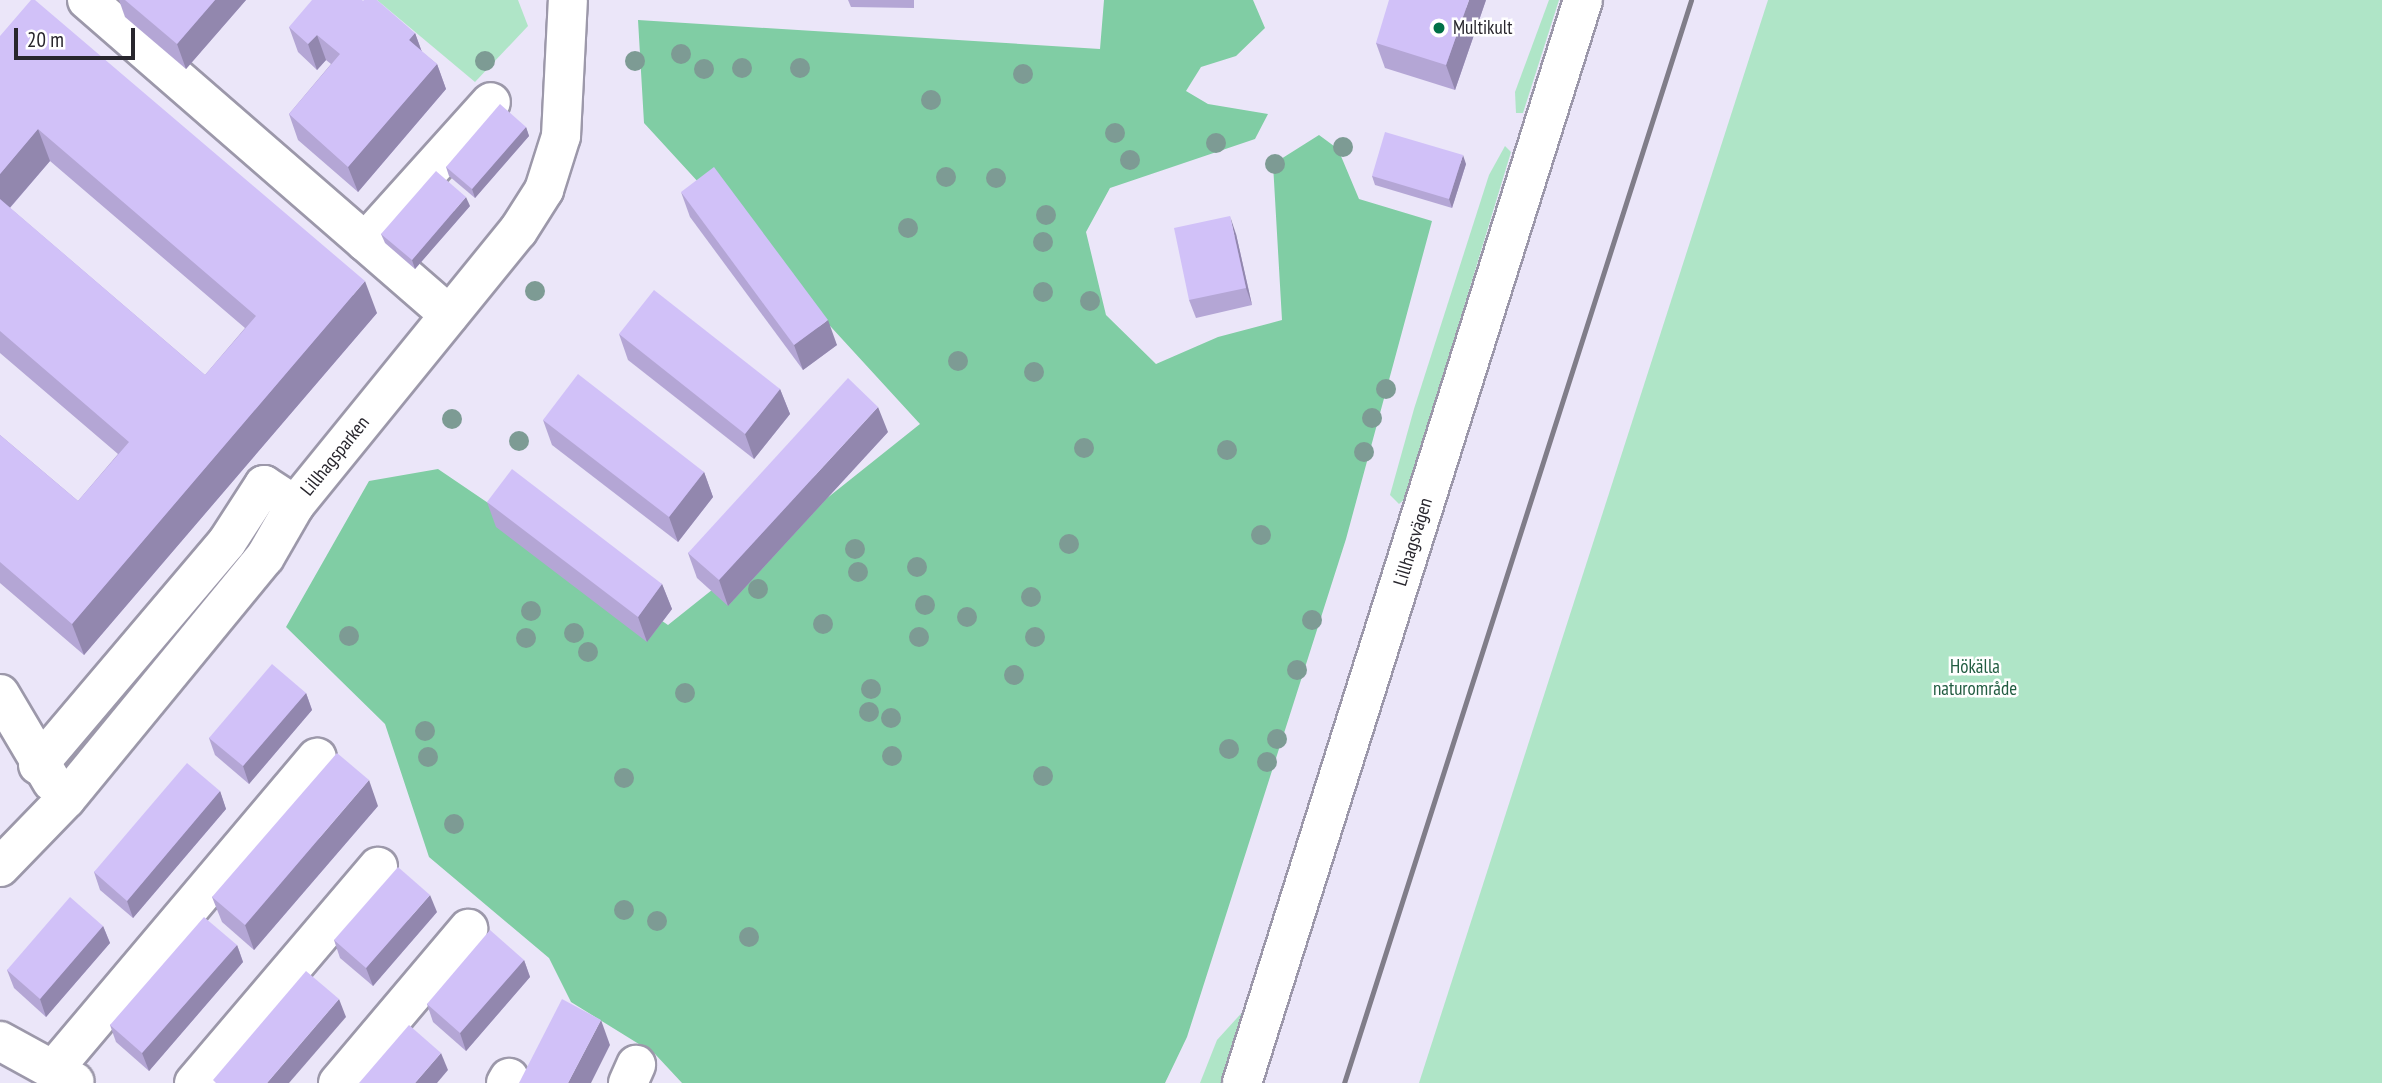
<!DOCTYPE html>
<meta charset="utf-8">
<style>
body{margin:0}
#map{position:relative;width:2382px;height:1083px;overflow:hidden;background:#ebe6f9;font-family:"PT Sans Narrow",sans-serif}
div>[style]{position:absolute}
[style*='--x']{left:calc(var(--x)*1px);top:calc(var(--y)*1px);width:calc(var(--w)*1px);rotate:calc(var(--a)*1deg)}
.green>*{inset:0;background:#afe5c7}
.forest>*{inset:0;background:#80cda4}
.roads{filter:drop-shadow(2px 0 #9c98aa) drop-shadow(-2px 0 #9c98aa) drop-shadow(0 2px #9c98aa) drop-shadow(0 -2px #9c98aa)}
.minor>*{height:38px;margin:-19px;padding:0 19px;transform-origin:19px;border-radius:19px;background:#fff}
.rail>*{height:5px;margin:-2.5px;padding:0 2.5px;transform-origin:2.5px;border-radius:2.5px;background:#807d89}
.trees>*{width:20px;height:20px;margin:-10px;border-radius:50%;background:#7d9b94}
.wall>*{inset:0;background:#b4a6d5}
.shaded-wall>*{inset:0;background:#9287ae}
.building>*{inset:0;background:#d1c1f8}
.dots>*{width:19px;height:19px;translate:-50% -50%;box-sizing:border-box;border:4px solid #fff;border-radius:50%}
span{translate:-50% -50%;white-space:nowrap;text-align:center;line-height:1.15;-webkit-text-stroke:5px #fff;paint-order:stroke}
.poi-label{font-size:19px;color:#28262d}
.left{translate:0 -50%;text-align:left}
.street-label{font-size:19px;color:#28262d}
.park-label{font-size:19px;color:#235d42}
.scale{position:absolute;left:14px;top:28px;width:121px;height:32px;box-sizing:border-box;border:4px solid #28262d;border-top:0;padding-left:9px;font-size:21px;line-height:24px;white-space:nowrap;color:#28262d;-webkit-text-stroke:5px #fff;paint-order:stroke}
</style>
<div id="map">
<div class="green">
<div style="clip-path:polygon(377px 0,518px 0,528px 26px,475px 82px)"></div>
<div style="clip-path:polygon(1549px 0,1559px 0,1523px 113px,1516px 113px,1515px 92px)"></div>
<div style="clip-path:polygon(1768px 0,2382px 0,2382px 1083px,1419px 1083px)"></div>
<div style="clip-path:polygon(1505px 146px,1511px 152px,1406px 498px,1399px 504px,1390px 495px,1414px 409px,1489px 175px)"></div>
<div style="clip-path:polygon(1247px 1007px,1222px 1083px,1200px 1083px,1217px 1040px)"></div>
</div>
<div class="forest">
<div style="clip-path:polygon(1104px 0,1253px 0,1265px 28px,1236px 56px,1201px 67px,1186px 91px,1208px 104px,1268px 114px,1255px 139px,1110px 188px,1086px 232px,1106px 315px,1156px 364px,1218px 337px,1282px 320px,1273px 164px,1319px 135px,1338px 149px,1359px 199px,1432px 221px,1346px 539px,1187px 1037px,1165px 1083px,682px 1083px,655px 1054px,571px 1002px,549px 958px,429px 857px,385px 724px,286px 627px,369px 481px,438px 469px,668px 625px,920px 424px,644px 123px,638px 20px,1100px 49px)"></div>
</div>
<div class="roads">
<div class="minor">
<div style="--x:87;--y:0;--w:480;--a:41"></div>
<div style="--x:365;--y:242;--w:188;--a:-48"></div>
<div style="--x:0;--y:694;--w:102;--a:59.4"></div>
<div style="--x:38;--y:765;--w:292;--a:-49.7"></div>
<div style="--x:227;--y:542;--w:68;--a:-57"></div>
<div style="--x:264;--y:485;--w:37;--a:33"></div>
<div style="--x:0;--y:867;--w:95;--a:-45.9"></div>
<div style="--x:66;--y:799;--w:313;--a:-50.6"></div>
<div style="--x:265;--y:557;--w:60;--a:-60"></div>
<div style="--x:295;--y:505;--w:353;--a:-50.9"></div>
<div style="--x:518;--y:231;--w:49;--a:-57.6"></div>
<div style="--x:544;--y:190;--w:57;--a:-72.5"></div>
<div style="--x:561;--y:136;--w:136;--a:-87.1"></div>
<div style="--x:0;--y:1041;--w:85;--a:28.7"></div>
<div style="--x:53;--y:1070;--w:409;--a:-49.8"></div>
<div style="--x:194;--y:1083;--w:284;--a:-49.6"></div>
<div style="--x:338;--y:1083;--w:202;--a:-49.8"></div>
<div style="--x:506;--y:1083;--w:6;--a:-59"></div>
<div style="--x:628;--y:1083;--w:20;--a:-66"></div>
<div style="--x:1242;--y:1083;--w:1135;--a:-72.52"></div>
</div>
</div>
<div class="rail">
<div style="--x:1344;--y:1083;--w:1137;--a:-72.23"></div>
</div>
<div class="trees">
<div style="left:681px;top:54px"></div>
<div style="left:485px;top:61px"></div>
<div style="left:635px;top:61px"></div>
<div style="left:742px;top:68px"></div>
<div style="left:800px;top:68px"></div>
<div style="left:704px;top:69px"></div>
<div style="left:1023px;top:74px"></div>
<div style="left:931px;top:100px"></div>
<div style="left:1115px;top:133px"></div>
<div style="left:1216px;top:143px"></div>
<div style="left:1343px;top:147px"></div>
<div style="left:1130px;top:160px"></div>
<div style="left:1275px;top:164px"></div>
<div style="left:946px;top:177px"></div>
<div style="left:996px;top:178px"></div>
<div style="left:1046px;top:215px"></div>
<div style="left:908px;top:228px"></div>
<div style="left:1043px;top:242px"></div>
<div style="left:535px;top:291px"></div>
<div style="left:1043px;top:292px"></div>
<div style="left:1090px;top:301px"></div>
<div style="left:958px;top:361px"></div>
<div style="left:1034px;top:372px"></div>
<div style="left:1386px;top:389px"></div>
<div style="left:1372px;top:418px"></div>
<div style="left:452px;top:419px"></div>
<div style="left:519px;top:441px"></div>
<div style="left:1084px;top:448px"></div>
<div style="left:1227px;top:450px"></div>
<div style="left:1364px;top:452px"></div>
<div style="left:1261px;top:535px"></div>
<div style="left:1069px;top:544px"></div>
<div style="left:855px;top:549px"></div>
<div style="left:917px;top:567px"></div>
<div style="left:858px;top:572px"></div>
<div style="left:758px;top:589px"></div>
<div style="left:1031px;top:597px"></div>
<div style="left:925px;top:605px"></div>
<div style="left:531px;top:611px"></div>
<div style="left:967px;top:617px"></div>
<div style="left:1312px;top:620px"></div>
<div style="left:823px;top:624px"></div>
<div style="left:574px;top:633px"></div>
<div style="left:349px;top:636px"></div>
<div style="left:919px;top:637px"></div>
<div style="left:1035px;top:637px"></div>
<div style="left:526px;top:638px"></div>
<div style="left:588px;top:652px"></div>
<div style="left:1297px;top:670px"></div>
<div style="left:1014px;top:675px"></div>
<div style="left:871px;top:689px"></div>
<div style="left:685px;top:693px"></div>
<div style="left:869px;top:712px"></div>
<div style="left:891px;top:718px"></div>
<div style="left:425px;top:731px"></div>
<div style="left:1277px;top:739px"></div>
<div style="left:1229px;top:749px"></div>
<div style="left:892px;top:756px"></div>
<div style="left:428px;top:757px"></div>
<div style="left:1267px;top:762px"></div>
<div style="left:1043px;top:776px"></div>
<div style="left:624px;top:778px"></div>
<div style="left:454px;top:824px"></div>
<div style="left:624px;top:910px"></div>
<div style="left:657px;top:921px"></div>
<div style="left:749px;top:937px"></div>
</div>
<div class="wall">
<div style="clip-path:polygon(119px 0,246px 0,186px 69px,125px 17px)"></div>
<div style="clip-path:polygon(848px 0,914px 0,914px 8px,851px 7px)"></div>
<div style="clip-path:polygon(1486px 0,1455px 90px,1385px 68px,1376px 43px)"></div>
<div style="clip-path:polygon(289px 27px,415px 33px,422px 52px,437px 64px,446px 89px,358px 192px,298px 140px,289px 114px,331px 64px,326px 60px,317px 70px,298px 52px)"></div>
<div style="clip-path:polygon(evenodd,0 36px,377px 313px,84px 655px,0 583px,0 435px,78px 501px,118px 454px,0 353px,0 36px,50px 161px,245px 328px,205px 375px,10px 208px,50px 161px)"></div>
<div style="clip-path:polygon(526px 127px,529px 136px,475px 198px,449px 176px,446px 167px)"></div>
<div style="clip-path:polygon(1466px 164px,1452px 208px,1375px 185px,1372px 176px)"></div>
<div style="clip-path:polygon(681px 192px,837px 345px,803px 370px,690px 217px)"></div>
<div style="clip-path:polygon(470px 206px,415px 269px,385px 243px,381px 234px)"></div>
<div style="clip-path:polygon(1236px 234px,1252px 305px,1196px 318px,1189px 300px)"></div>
<div style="clip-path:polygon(619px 334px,780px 389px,790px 414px,754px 459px,628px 360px)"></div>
<div style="clip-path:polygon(543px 420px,704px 472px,713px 497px,678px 542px,552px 445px)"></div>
<div style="clip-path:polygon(888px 432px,728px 606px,697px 578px,688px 553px)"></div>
<div style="clip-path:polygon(487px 502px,662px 584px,672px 609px,647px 642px,496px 527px)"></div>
<div style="clip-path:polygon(306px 693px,312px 710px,249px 784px,215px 755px,209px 738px)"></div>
<div style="clip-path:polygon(220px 791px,226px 809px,133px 918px,100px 890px,94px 872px)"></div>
<div style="clip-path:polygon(378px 806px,254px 950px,222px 922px,212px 897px)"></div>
<div style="clip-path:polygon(437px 912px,373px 986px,340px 958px,334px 940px)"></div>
<div style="clip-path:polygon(103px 926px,110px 943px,46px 1017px,14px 988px,7px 970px)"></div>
<div style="clip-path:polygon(237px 945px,243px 962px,149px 1071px,116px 1042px,110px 1025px)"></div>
<div style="clip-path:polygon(524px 960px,530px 977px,466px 1051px,433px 1022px,427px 1004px)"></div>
</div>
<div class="shaded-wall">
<div style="clip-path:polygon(215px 0,246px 0,186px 69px,177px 44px)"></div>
<div style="clip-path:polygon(1469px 0,1486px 0,1455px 90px,1446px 65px)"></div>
<div style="clip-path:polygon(415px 33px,424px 58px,409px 40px)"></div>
<div style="clip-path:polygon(317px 35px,326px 60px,317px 70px,308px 44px)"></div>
<div style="clip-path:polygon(437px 64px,446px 89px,358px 192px,348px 167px)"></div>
<div style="clip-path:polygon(526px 127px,529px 136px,475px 198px,472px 189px)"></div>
<div style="clip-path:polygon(38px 129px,50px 161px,0 219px,0 174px)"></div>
<div style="clip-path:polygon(1463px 155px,1466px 164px,1452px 208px,1449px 199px)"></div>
<div style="clip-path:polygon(466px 197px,470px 206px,415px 269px,412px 260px)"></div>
<div style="clip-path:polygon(1230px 216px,1236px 234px,1252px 305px,1246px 288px)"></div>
<div style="clip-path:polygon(365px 281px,377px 313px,84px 655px,72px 624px)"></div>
<div style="clip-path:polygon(828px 320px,837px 345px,803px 370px,794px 345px)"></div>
<div style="clip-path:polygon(780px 389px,790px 414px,754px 459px,745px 434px)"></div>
<div style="clip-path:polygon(878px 407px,888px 432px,728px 606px,719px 580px)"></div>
<div style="clip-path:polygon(704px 472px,713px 497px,678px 542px,669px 517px)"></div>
<div style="clip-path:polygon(662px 584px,672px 609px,647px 642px,638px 617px)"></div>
<div style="clip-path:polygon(306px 693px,312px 710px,249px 784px,243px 766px)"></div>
<div style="clip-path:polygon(369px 780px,378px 806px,254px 950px,245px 925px)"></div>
<div style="clip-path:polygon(220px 791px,226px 809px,133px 918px,127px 901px)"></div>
<div style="clip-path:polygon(430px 895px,437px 912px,373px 986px,366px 968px)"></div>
<div style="clip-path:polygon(103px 926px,110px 943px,46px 1017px,40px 999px)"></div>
<div style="clip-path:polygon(237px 945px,243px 962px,149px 1071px,142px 1053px)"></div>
<div style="clip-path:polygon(524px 960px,530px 977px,466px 1051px,460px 1033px)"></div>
<div style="clip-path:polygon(339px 999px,346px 1017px,289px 1083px,267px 1083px)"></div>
<div style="clip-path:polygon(601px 1020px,610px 1045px,591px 1083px,568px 1083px)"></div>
<div style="clip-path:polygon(441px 1053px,448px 1070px,437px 1083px,415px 1083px)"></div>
</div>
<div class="building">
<div style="clip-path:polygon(31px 0,35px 0,365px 281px,72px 624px,0 562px,0 435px,78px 501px,129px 442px,0 331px,0 199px,205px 375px,256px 316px,38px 129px,0 174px,0 36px)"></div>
<div style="clip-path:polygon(125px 0,215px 0,177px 44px)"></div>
<div style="clip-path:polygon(312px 0,362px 0,363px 1px,364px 0,377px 0,415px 33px,409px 40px,437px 64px,348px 167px,289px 114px,340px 54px,317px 35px,308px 44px,289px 27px)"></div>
<div style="clip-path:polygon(1389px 0,1469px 0,1446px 65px,1376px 43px)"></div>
<div style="clip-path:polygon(500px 104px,526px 127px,472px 189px,446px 167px)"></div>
<div style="clip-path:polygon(1385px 132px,1463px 155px,1449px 199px,1372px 176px)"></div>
<div style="clip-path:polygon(714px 167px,828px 320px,794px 345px,681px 192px)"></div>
<div style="clip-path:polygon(436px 171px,466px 197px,412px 260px,381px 234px)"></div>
<div style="clip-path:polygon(1230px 216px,1246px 288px,1189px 300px,1174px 228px)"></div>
<div style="clip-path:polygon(654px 290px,780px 389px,745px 434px,619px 334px)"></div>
<div style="clip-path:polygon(578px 374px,704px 472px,669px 517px,543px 420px)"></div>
<div style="clip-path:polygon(848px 378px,878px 407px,719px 580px,688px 553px)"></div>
<div style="clip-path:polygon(512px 469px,662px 584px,638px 617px,487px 502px)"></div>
<div style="clip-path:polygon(272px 664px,306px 693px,243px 766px,209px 738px)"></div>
<div style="clip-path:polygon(337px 753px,369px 780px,245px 925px,212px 897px)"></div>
<div style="clip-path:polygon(187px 763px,220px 791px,127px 901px,94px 872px)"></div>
<div style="clip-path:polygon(398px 867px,430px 895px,366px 968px,334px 940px)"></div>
<div style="clip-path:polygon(70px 897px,103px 926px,40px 999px,7px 970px)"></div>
<div style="clip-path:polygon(204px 917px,237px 945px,142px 1053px,110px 1025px)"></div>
<div style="clip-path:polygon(490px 930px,524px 960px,460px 1033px,427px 1004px)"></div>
<div style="clip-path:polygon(306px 971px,339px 999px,267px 1083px,216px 1083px,213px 1080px)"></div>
<div style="clip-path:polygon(562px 999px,601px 1020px,568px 1083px,519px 1083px)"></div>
<div style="clip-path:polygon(409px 1025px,441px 1053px,415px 1083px,359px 1083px)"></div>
</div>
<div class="dots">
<div style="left:1439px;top:28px;background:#006f47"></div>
</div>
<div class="poi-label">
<span class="left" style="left:1453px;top:28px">Multikult</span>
</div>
<div class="street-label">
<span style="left:335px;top:456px;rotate:-51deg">Lillhagsparken</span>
<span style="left:1413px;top:542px;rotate:-73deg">Lillhagsvägen</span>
</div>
<div class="park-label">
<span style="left:1975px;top:678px">Hökälla<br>naturområde</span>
</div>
<div class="scale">20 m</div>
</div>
